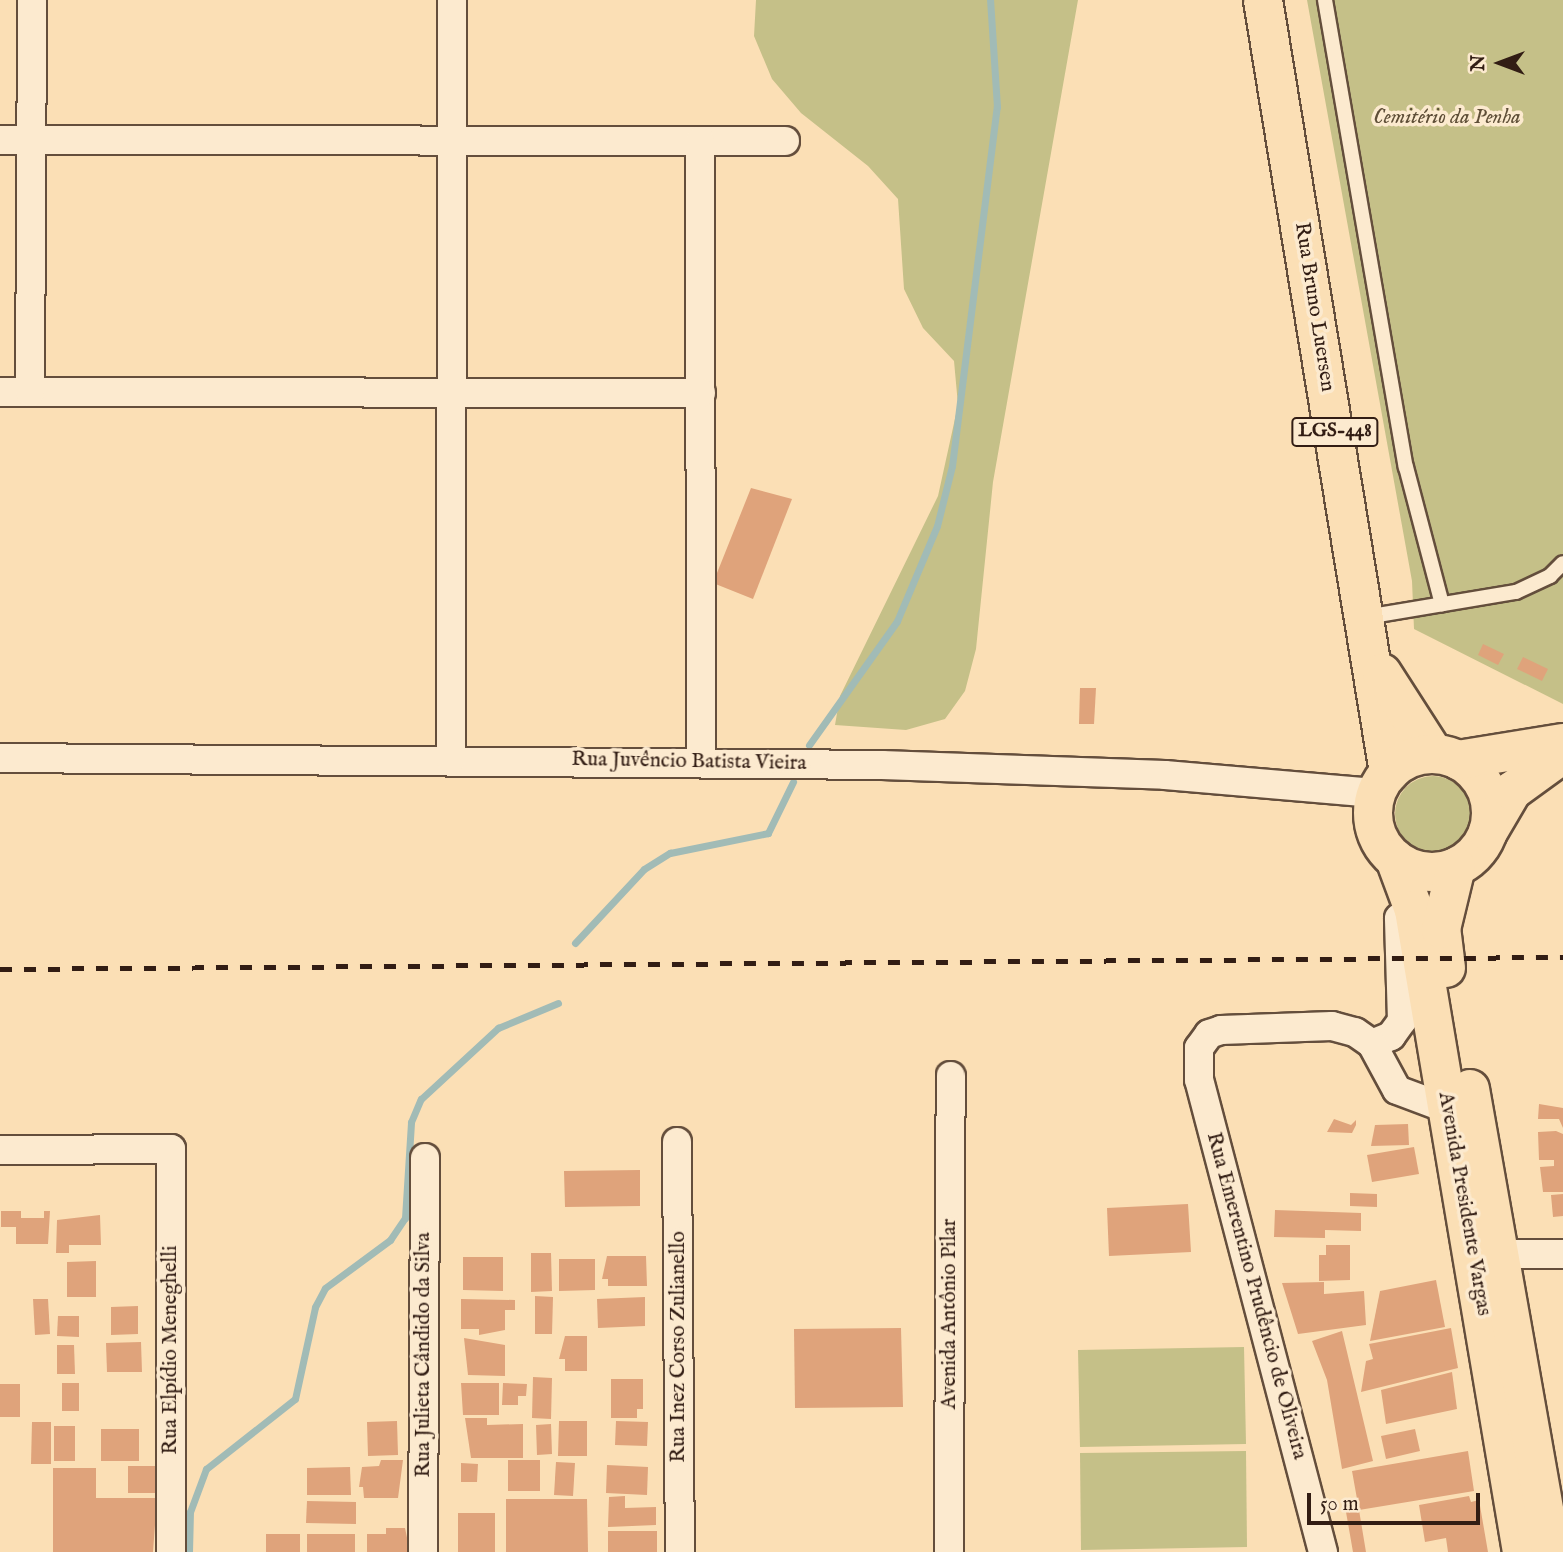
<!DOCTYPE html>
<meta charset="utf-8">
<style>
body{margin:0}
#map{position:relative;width:1563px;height:1552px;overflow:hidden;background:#fbdfb5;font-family:"IM FELL English",serif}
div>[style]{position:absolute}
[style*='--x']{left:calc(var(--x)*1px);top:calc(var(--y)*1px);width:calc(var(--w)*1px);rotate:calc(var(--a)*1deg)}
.green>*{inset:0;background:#c5c088}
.round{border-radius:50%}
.stream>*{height:7px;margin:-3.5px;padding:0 3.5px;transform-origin:3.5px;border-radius:3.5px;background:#a1bbb6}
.building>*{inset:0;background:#dfa37b}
.roads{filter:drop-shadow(2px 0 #644e3c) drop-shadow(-2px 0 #644e3c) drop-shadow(0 2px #644e3c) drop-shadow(0 -2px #644e3c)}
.service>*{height:14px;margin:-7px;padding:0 7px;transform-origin:7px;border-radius:7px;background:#fceacf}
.minor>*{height:28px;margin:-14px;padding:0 14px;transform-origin:14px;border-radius:14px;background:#fceacf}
.primary>*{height:38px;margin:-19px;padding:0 19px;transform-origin:19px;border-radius:19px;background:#fbdfb5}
.primary>.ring{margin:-19px;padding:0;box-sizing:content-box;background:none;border:38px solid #fbdfb5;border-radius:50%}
.rail>*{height:5px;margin-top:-2.5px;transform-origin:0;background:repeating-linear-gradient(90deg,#321d14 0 12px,transparent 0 24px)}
span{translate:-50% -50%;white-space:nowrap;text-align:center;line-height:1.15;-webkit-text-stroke:7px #fceacf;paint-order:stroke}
.shield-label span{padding:2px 5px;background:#fceacf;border:2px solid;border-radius:5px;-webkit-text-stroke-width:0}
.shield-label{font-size:19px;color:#321d14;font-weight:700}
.park-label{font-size:21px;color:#5e4e37;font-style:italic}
.street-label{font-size:21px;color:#321d14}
.north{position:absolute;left:1465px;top:28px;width:70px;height:70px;-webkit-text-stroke:5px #fceacf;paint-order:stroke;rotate:270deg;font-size:19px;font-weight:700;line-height:28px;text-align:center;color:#321d14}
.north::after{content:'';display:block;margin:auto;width:24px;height:32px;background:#321d14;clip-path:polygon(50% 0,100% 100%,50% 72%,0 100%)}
.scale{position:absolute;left:1307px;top:1493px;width:173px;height:32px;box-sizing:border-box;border:4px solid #321d14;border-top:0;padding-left:9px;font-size:21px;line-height:24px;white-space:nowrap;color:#321d14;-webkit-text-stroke:5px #fceacf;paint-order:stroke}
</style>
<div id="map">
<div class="green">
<div style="clip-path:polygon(756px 0,1078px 0,993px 482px,976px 649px,965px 691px,945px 719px,906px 730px,835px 725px,840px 696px,938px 496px,958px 405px,954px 361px,923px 328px,904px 289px,898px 199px,868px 166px,801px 113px,772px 79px,754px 36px)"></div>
<div style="clip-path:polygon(1307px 0,1563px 0,1563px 704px,1414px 629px,1412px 581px)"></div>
<div class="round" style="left:1395px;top:776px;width:76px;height:76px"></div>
<div style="clip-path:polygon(1244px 1347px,1246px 1444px,1080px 1447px,1078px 1350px)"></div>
<div style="clip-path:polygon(1246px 1451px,1247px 1547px,1081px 1550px,1080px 1453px)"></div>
</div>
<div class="stream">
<div style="--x:809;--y:745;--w:152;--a:-54.6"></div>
<div style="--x:897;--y:621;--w:103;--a:-67.2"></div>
<div style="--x:937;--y:526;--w:62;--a:-76"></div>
<div style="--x:952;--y:466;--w:362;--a:-82.9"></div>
<div style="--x:997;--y:107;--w:107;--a:-93.7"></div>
<div style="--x:575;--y:943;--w:101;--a:-47"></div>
<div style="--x:644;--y:869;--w:31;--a:-32"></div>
<div style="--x:670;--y:853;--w:100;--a:-11.5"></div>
<div style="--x:768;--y:833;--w:57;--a:-63.9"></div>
<div style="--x:189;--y:1552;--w:40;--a:-88.6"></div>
<div style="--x:190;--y:1512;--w:46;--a:-69.6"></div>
<div style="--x:206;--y:1469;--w:113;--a:-38.2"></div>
<div style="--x:295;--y:1399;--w:94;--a:-77.7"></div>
<div style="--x:315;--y:1307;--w:21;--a:-62"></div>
<div style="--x:325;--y:1288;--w:81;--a:-36.4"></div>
<div style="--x:390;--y:1240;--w:27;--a:-56"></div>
<div style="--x:405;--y:1218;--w:96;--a:-86.4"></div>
<div style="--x:411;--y:1122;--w:25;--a:-67"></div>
<div style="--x:421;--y:1099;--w:105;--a:-42.7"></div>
<div style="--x:498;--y:1028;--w:65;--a:-22.6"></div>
</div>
<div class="building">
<div style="clip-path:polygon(751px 488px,792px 499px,753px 599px,713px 583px)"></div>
<div style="clip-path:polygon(1483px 644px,1504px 654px,1498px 665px,1478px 655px)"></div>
<div style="clip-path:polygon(1523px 657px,1548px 669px,1542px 681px,1517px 669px)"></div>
<div style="clip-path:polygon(1080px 688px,1096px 688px,1094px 724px,1079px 724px)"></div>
<div style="clip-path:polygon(1539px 1104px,1563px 1108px,1563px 1128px,1559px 1119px,1538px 1119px)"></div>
<div style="clip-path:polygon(1334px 1119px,1351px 1125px,1356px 1120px,1356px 1125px,1352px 1133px,1327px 1132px)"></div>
<div style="clip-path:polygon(1408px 1124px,1409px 1145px,1371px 1146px,1375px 1125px)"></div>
<div style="clip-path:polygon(1556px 1131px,1563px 1134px,1563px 1192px,1543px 1192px,1540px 1167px,1554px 1166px,1554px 1160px,1539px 1160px,1538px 1132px)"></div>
<div style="clip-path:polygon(1414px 1147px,1419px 1174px,1372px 1182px,1367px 1155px)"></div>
<div style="clip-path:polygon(640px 1170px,640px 1206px,565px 1207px,564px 1171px)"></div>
<div style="clip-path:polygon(1350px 1193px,1377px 1194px,1377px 1207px,1350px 1206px)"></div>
<div style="clip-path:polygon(1563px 1194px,1563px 1216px,1553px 1217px,1551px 1195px)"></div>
<div style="clip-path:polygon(1188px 1204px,1191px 1252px,1109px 1256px,1107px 1208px)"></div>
<div style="clip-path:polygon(1275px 1210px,1361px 1213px,1361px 1231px,1325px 1230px,1325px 1238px,1274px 1237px)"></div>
<div style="clip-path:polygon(1px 1211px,21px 1211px,21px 1218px,44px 1218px,44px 1211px,50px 1211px,48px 1244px,16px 1244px,16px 1227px,1px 1227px)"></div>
<div style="clip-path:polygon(100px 1215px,101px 1245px,69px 1245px,69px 1253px,56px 1253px,57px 1220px)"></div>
<div style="clip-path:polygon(1326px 1245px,1350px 1245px,1350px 1280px,1319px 1281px,1319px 1255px,1326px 1255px)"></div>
<div style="clip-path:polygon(531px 1253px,551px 1253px,552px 1291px,531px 1292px)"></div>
<div style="clip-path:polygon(607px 1256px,646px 1256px,647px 1286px,608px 1286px,608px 1279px,602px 1279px)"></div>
<div style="clip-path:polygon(463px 1257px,503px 1257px,503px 1291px,463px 1290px)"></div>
<div style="clip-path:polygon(559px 1259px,595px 1259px,595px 1290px,559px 1291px)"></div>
<div style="clip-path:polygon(96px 1261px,96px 1297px,67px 1297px,67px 1262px)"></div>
<div style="clip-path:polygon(1436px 1280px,1445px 1327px,1370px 1341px,1380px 1291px)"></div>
<div style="clip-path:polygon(1324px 1282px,1324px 1294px,1364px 1291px,1366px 1325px,1298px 1334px,1282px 1283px)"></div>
<div style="clip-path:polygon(535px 1296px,553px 1297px,552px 1334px,535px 1334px)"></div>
<div style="clip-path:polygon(645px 1297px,645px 1326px,598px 1328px,597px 1299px)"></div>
<div style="clip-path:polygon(33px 1299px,48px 1299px,50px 1334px,35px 1335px)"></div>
<div style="clip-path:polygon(461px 1299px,515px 1300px,515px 1310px,505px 1310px,505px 1330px,479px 1335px,479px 1329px,461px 1329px)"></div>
<div style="clip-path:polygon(138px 1306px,138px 1334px,111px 1335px,111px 1307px)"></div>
<div style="clip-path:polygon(58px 1316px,79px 1316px,79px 1337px,57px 1336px)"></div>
<div style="clip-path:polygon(901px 1328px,903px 1407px,795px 1408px,794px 1329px)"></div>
<div style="clip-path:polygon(1451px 1328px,1458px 1368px,1361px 1392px,1366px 1361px,1373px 1359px,1369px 1344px)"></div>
<div style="clip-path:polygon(1342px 1331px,1373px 1461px,1342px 1469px,1327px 1380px,1312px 1341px)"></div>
<div style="clip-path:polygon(565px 1336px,587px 1336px,587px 1371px,565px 1371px,565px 1359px,559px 1359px)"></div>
<div style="clip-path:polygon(464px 1338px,505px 1345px,505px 1376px,468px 1375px)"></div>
<div style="clip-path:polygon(141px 1342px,142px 1372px,107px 1372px,106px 1343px)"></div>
<div style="clip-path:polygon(57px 1345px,74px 1345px,75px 1374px,57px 1374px)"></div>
<div style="clip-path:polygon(1452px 1372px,1457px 1409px,1386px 1424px,1381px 1390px)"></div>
<div style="clip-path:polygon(533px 1377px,552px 1378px,551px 1419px,532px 1418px)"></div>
<div style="clip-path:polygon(611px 1379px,643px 1379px,643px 1409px,637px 1409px,637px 1418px,611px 1418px)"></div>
<div style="clip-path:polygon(62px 1383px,79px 1383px,79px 1411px,62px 1411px)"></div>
<div style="clip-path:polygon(461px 1383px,499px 1383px,499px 1415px,463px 1415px)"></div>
<div style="clip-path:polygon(503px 1383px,527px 1384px,526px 1396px,518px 1396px,518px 1405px,502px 1405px)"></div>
<div style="clip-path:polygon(0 1384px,20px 1384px,20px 1417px,0 1417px)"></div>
<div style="clip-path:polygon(465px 1418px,487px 1418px,487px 1425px,523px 1424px,523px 1458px,471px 1458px)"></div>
<div style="clip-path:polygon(397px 1421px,398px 1455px,368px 1456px,367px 1422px)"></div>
<div style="clip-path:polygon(559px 1421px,587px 1421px,587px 1456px,558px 1456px)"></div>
<div style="clip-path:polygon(616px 1421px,648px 1422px,647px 1446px,615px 1445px)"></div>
<div style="clip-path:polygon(32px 1422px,51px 1422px,51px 1464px,31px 1464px)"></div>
<div style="clip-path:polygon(551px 1424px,552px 1454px,537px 1455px,536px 1425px)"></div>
<div style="clip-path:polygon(54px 1426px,75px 1426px,75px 1461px,54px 1461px)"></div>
<div style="clip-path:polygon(101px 1429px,139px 1429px,139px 1461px,101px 1461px)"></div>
<div style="clip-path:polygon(1415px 1429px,1420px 1451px,1386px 1459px,1381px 1436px)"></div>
<div style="clip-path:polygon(1468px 1451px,1474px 1491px,1359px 1510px,1366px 1552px,1353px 1552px,1346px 1512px,1359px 1510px,1352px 1471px)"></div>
<div style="clip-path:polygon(381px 1460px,403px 1460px,398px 1498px,364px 1498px,363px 1487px,359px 1487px,362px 1467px,379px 1466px)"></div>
<div style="clip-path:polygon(508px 1460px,540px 1460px,540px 1491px,508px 1491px)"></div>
<div style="clip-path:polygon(556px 1462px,575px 1463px,573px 1496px,554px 1495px)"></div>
<div style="clip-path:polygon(461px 1463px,478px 1464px,477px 1482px,461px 1482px)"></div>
<div style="clip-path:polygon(607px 1465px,648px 1467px,647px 1495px,606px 1493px)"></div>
<div style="clip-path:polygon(128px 1466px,155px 1466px,155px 1493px,128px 1493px)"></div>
<div style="clip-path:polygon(350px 1467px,351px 1495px,307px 1495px,307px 1468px)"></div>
<div style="clip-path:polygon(53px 1468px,96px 1468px,96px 1498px,157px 1498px,153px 1552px,53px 1552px)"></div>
<div style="clip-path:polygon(625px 1496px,625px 1508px,656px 1507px,656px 1525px,608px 1527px,609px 1497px)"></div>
<div style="clip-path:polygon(1469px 1496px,1471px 1502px,1479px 1500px,1488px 1552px,1448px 1552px,1446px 1538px,1425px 1542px,1419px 1505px)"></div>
<div style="clip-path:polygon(506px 1499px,587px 1499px,588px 1552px,506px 1552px)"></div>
<div style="clip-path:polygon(307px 1501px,356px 1502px,356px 1524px,306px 1523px)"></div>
<div style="clip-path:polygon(458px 1513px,495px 1513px,495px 1552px,458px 1552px)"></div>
<div style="clip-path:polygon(386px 1528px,405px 1528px,410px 1552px,367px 1552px,367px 1534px,386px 1534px)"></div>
<div style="clip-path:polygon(608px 1531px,657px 1531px,657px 1552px,608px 1552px)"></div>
<div style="clip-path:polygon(266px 1534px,300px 1534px,300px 1552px,266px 1552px)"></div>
<div style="clip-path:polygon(307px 1534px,355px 1534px,355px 1552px,307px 1552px)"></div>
</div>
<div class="roads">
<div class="service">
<div style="--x:1325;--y:0;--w:474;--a:80.2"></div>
<div style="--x:1406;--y:467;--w:142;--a:75.3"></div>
<div style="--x:1366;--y:617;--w:152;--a:-9.5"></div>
<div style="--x:1516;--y:592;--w:38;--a:-25"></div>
<div style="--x:1550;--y:576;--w:18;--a:-45"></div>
</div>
<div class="minor">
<div style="--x:0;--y:140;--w:785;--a:0.07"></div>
<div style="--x:700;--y:141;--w:619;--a:89.91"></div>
<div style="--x:0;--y:392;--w:701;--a:0.08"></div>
<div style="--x:30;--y:392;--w:392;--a:-89.7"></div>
<div style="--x:0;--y:758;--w:882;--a:0.45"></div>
<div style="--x:882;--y:765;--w:283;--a:2"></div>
<div style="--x:1165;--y:775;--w:213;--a:4.9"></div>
<div style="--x:451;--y:760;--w:760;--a:-89.92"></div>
<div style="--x:1372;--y:1044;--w:21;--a:-23"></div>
<div style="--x:1391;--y:1036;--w:19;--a:-54"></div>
<div style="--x:1402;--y:1021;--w:103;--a:-91.7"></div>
<div style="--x:677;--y:1142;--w:410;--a:89.6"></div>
<div style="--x:0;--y:1150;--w:171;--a:-0.3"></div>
<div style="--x:171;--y:1149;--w:403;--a:90"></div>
<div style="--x:1501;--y:1254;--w:62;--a:0"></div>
<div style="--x:423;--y:1552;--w:394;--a:-89.7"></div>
<div style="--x:949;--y:1552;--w:476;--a:-89.8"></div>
<div style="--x:1323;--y:1552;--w:488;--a:-104.7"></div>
<div style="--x:1199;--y:1080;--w:32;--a:-90"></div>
<div style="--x:1199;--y:1048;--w:17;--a:-54"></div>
<div style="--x:1209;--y:1034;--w:13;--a:-18"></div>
<div style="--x:1221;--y:1030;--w:111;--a:-2.1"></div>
<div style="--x:1332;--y:1026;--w:24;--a:15"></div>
<div style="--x:1355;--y:1032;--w:21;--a:35"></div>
<div style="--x:1372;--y:1044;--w:52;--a:61.5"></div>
<div style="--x:1397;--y:1090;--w:54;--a:20.4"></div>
</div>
<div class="primary">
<div style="--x:1263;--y:0;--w:783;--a:80.74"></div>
<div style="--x:1382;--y:673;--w:96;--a:57.3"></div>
<div class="ring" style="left:1373px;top:754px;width:80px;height:80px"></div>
<div style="--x:1458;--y:760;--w:106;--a:-9.2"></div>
<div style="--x:1488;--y:832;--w:48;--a:-59.7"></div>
<div style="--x:1512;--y:791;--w:63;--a:-36"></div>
<div style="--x:1395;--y:859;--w:54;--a:69.6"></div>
<div style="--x:1414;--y:910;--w:651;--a:80.45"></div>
<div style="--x:1446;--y:968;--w:39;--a:-97"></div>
<div style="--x:1441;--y:929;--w:64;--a:-76.4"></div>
<div style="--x:1470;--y:1089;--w:470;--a:80"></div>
</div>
</div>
<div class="rail">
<div style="--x:0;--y:969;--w:1563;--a:-0.44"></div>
</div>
<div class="shield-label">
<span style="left:1335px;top:432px">LGS-448</span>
</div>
<div class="park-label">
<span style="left:1447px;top:118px">Cemitério da Penha</span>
</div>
<div class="street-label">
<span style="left:1314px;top:307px;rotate:81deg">Rua Bruno Luersen</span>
<span style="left:689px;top:762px;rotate:1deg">Rua Juvêncio Batista Vieira</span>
<span style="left:1464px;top:1204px;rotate:80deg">Avenida Presidente Vargas</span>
<span style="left:1256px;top:1296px;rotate:75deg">Rua Emerentino Prudêncio de Oliveira</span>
<span style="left:950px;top:1314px;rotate:-90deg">Avenida Antônio Pilar</span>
<span style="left:679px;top:1347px;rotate:-90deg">Rua Inez Corso Zulianello</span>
<span style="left:171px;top:1350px;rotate:-90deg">Rua Elpídio Meneghelli</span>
<span style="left:424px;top:1355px;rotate:-90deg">Rua Julieta Cândido da Silva</span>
</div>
<div class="north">N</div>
<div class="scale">50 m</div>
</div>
